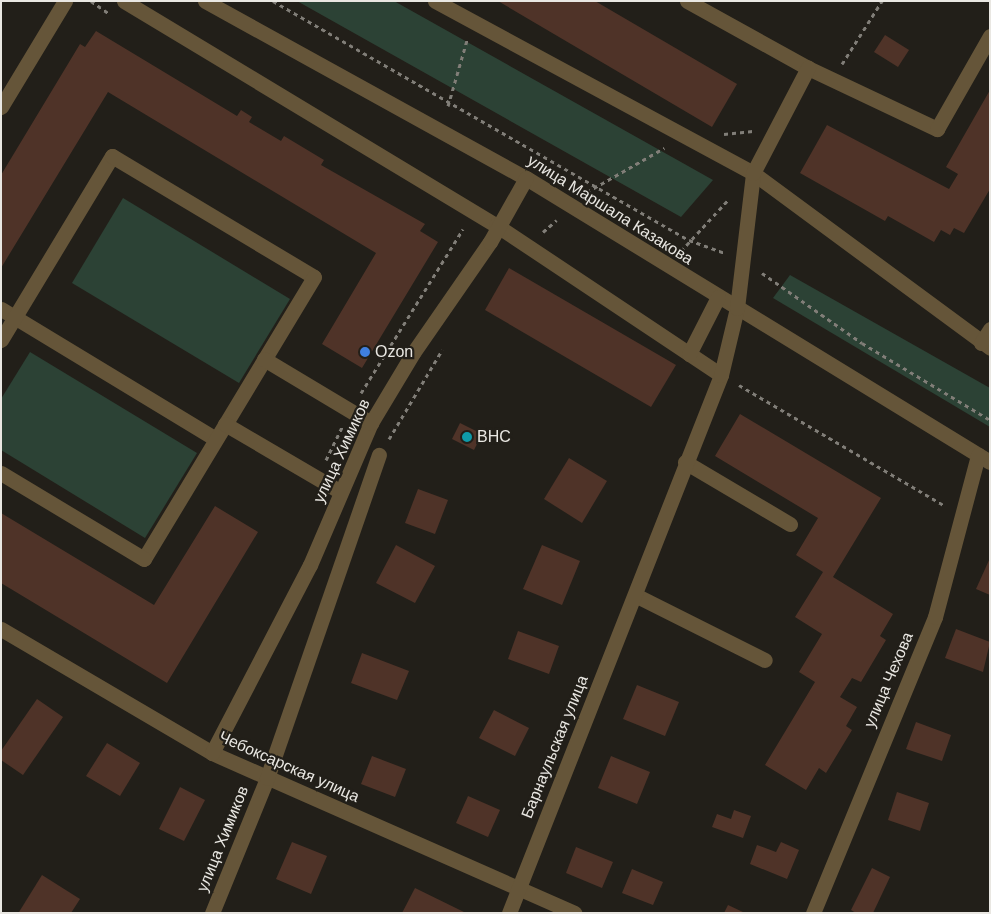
<!DOCTYPE html>
<meta charset="utf-8">
<style>
body{margin:0}
#map{position:relative;width:991px;height:914px;overflow:hidden;background:#221f19;font-family:Arial,sans-serif}
div>[style]{position:absolute}
[style*='--x']{left:calc(var(--x)*1px);top:calc(var(--y)*1px);width:calc(var(--w)*1px);rotate:calc(var(--a)*1deg)}
.green>*{inset:0;background:#2c4235}
.building>*{inset:0;background:#4f3328}
.path>*{height:3px;margin-top:-1.5px;transform-origin:0;background:repeating-linear-gradient(90deg,#817e78 0 4px,transparent 0 8px)}
.minor>*{height:15px;margin:-7.5px;padding:0 7.5px;transform-origin:7.5px;border-radius:7.5px;background:#655539}
.dots>*{width:14px;height:14px;translate:-50% -50%;box-sizing:border-box;border:2px solid #221f19;border-radius:50%}
span{translate:-50% -50%;white-space:nowrap;text-align:center;line-height:1.15;-webkit-text-stroke:4.5px #221f19;paint-order:stroke}
.street-label{font-size:16px;color:#e9e7e2}
.poi-label{font-size:16px;color:#e9e7e2}
.left{translate:0 -50%;text-align:left}
.frame{position:absolute;inset:0;border:2px solid #e9e7e2;pointer-events:none}
</style>
<div id="map">
<div class="green">
<div style="clip-path:polygon(297px 1px,394px 1px,713px 180px,681px 217px)"></div>
<div style="clip-path:polygon(123px 198px,290px 299px,239px 383px,72px 283px)"></div>
<div style="clip-path:polygon(790px 275px,990px 388px,990px 427px,773px 298px)"></div>
<div style="clip-path:polygon(30px 352px,197px 453px,145px 538px,1px 450px,1px 399px)"></div>
</div>
<div class="building">
<div style="clip-path:polygon(498px 1px,595px 1px,737px 84px,712px 127px)"></div>
<div style="clip-path:polygon(96px 31px,237px 116px,241px 110px,252px 117px,249px 122px,281px 141px,284px 136px,324px 160px,321px 165px,425px 224px,420px 231px,438px 242px,362px 368px,322px 344px,376px 253px,108px 92px,1px 268px,1px 175px,80px 44px,85px 47px)"></div>
<div style="clip-path:polygon(885px 35px,909px 50px,898px 67px,874px 52px)"></div>
<div style="clip-path:polygon(990px 90px,990px 189px,964px 233px,954px 228px,950px 235px,941px 230px,934px 242px,888px 216px,885px 221px,800px 173px,827px 125px,949px 189px,958px 174px,946px 167px)"></div>
<div style="clip-path:polygon(509px 268px,676px 365px,651px 407px,485px 310px)"></div>
<div style="clip-path:polygon(740px 414px,881px 498px,833px 577px,893px 614px,880px 636px,886px 640px,861px 682px,852px 678px,840px 697px,857px 707px,846px 726px,852px 730px,826px 773px,819px 768px,806px 790px,765px 765px,815px 682px,799px 672px,822px 634px,795px 617px,823px 572px,796px 555px,818px 518px,715px 456px)"></div>
<div style="clip-path:polygon(460px 423px,482px 434px,474px 450px,452px 439px)"></div>
<div style="clip-path:polygon(569px 458px,607px 481px,582px 523px,544px 499px)"></div>
<div style="clip-path:polygon(418px 489px,448px 500px,435px 534px,405px 523px)"></div>
<div style="clip-path:polygon(215px 506px,258px 532px,167px 683px,1px 583px,1px 513px,154px 605px)"></div>
<div style="clip-path:polygon(396px 545px,435px 566px,415px 603px,376px 583px)"></div>
<div style="clip-path:polygon(542px 545px,580px 561px,562px 605px,523px 589px)"></div>
<div style="clip-path:polygon(990px 558px,990px 595px,976px 589px)"></div>
<div style="clip-path:polygon(956px 629px,990px 642px,983px 672px,945px 658px)"></div>
<div style="clip-path:polygon(518px 631px,559px 646px,549px 674px,508px 659px)"></div>
<div style="clip-path:polygon(362px 653px,409px 671px,397px 700px,351px 683px)"></div>
<div style="clip-path:polygon(637px 685px,679px 702px,665px 736px,623px 719px)"></div>
<div style="clip-path:polygon(37px 699px,63px 717px,23px 775px,1px 760px,1px 751px)"></div>
<div style="clip-path:polygon(494px 710px,529px 728px,515px 756px,479px 738px)"></div>
<div style="clip-path:polygon(916px 722px,951px 735px,942px 761px,906px 749px)"></div>
<div style="clip-path:polygon(107px 743px,140px 763px,120px 796px,86px 776px)"></div>
<div style="clip-path:polygon(372px 756px,406px 769px,395px 797px,361px 784px)"></div>
<div style="clip-path:polygon(611px 756px,650px 772px,637px 804px,598px 788px)"></div>
<div style="clip-path:polygon(180px 787px,205px 800px,184px 841px,159px 829px)"></div>
<div style="clip-path:polygon(897px 792px,929px 803px,920px 831px,888px 820px)"></div>
<div style="clip-path:polygon(468px 796px,500px 810px,488px 837px,456px 823px)"></div>
<div style="clip-path:polygon(734px 810px,751px 816px,743px 838px,712px 827px,717px 814px,731px 819px)"></div>
<div style="clip-path:polygon(292px 842px,327px 856px,311px 894px,276px 879px)"></div>
<div style="clip-path:polygon(781px 842px,799px 850px,787px 879px,750px 864px,757px 845px,776px 852px)"></div>
<div style="clip-path:polygon(576px 847px,613px 862px,602px 888px,566px 873px)"></div>
<div style="clip-path:polygon(872px 868px,890px 877px,873px 913px,856px 913px,851px 910px)"></div>
<div style="clip-path:polygon(632px 869px,663px 882px,653px 905px,622px 893px)"></div>
<div style="clip-path:polygon(42px 875px,80px 899px,71px 913px,19px 912px)"></div>
<div style="clip-path:polygon(415px 888px,466px 913px,402px 913px)"></div>
<div style="clip-path:polygon(728px 905px,745px 913px,724px 913px)"></div>
</div>
<div class="path">
<div style="--x:91;--y:1;--w:21;--a:35"></div>
<div style="--x:273;--y:1;--w:480;--a:29.9"></div>
<div style="--x:689;--y:240;--w:37;--a:20"></div>
<div style="--x:842;--y:64;--w:75;--a:-57.6"></div>
<div style="--x:448;--y:106;--w:69;--a:-73.9"></div>
<div style="--x:724;--y:134;--w:29;--a:-6"></div>
<div style="--x:587;--y:192;--w:89;--a:-29.7"></div>
<div style="--x:543;--y:232;--w:18;--a:-41"></div>
<div style="--x:681;--y:251;--w:71;--a:-47.3"></div>
<div style="--x:762;--y:273;--w:122;--a:35"></div>
<div style="--x:862;--y:343;--w:149;--a:31"></div>
<div style="--x:739;--y:385;--w:239;--a:30.4"></div>
<div style="--x:361;--y:393;--w:193;--a:-58.1"></div>
<div style="--x:389;--y:439;--w:104;--a:-59.2"></div>
<div style="--x:326;--y:460;--w:37;--a:-64"></div>
</div>
<div class="minor">
<div style="--x:124;--y:1;--w:434;--a:31.1"></div>
<div style="--x:496;--y:225;--w:270;--a:33.7"></div>
<div style="--x:205;--y:1;--w:367;--a:28.9"></div>
<div style="--x:526;--y:178;--w:544;--a:31.47"></div>
<div style="--x:435;--y:1;--w:362;--a:28.4"></div>
<div style="--x:753;--y:173;--w:295;--a:36.4"></div>
<div style="--x:687;--y:1;--w:138;--a:29"></div>
<div style="--x:808;--y:68;--w:143;--a:25.3"></div>
<div style="--x:937;--y:129;--w:107;--a:-60.3"></div>
<div style="--x:1;--y:107;--w:124;--a:-58.9"></div>
<div style="--x:1;--y:309;--w:251;--a:31.2"></div>
<div style="--x:1;--y:340;--w:215;--a:-58.9"></div>
<div style="--x:112;--y:156;--w:235;--a:30.9"></div>
<div style="--x:314;--y:277;--w:329;--a:121.1"></div>
<div style="--x:144;--y:559;--w:167;--a:-149"></div>
<div style="--x:981;--y:343;--w:17;--a:-57"></div>
<div style="--x:689;--y:354;--w:64;--a:-63"></div>
<div style="--x:264;--y:359;--w:125;--a:30.9"></div>
<div style="--x:225;--y:424;--w:134;--a:30.4"></div>
<div style="--x:685;--y:462;--w:122;--a:30.6"></div>
<div style="--x:635;--y:595;--w:145;--a:26.6"></div>
<div style="--x:1;--y:629;--w:245;--a:30.4"></div>
<div style="--x:212;--y:753;--w:396;--a:23.8"></div>
<div style="--x:212;--y:753;--w:212;--a:-62.5"></div>
<div style="--x:310;--y:565;--w:155;--a:-66.8"></div>
<div style="--x:371;--y:423;--w:82;--a:-59"></div>
<div style="--x:413;--y:353;--w:135;--a:-55.3"></div>
<div style="--x:490;--y:242;--w:73;--a:-60.6"></div>
<div style="--x:212;--y:913;--w:146;--a:-67.8"></div>
<div style="--x:267;--y:778;--w:342;--a:-70.9"></div>
<div style="--x:509;--y:913;--w:578;--a:-68.49"></div>
<div style="--x:721;--y:375;--w:69;--a:-76.6"></div>
<div style="--x:737;--y:308;--w:136;--a:-83.2"></div>
<div style="--x:753;--y:173;--w:119;--a:-62.4"></div>
<div style="--x:813;--y:913;--w:320;--a:-67.6"></div>
<div style="--x:935;--y:617;--w:168;--a:-75.1"></div>
</div>
<div class="dots">
<div style="left:365px;top:352px;background:#3f7fe0"></div>
<div style="left:467px;top:437px;background:#0f9aa8"></div>
</div>
<div class="street-label">
<span style="left:610px;top:210px;rotate:32deg">улица Маршала Казакова</span>
<span style="left:342px;top:451px;rotate:-65deg">улица Химиков</span>
<span style="left:889px;top:680px;rotate:-67deg">улица Чехова</span>
<span style="left:555px;top:747px;rotate:-68deg">Барнаульская улица</span>
<span style="left:289px;top:767px;rotate:24deg">Чебоксарская улица</span>
<span style="left:223px;top:839px;rotate:-68deg">улица Химиков</span>
</div>
<div class="poi-label">
<span class="left" style="left:375px;top:352px">Ozon</span>
<span class="left" style="left:477px;top:437px">ВНС</span>
</div>
<div class="frame"></div>
</div>
